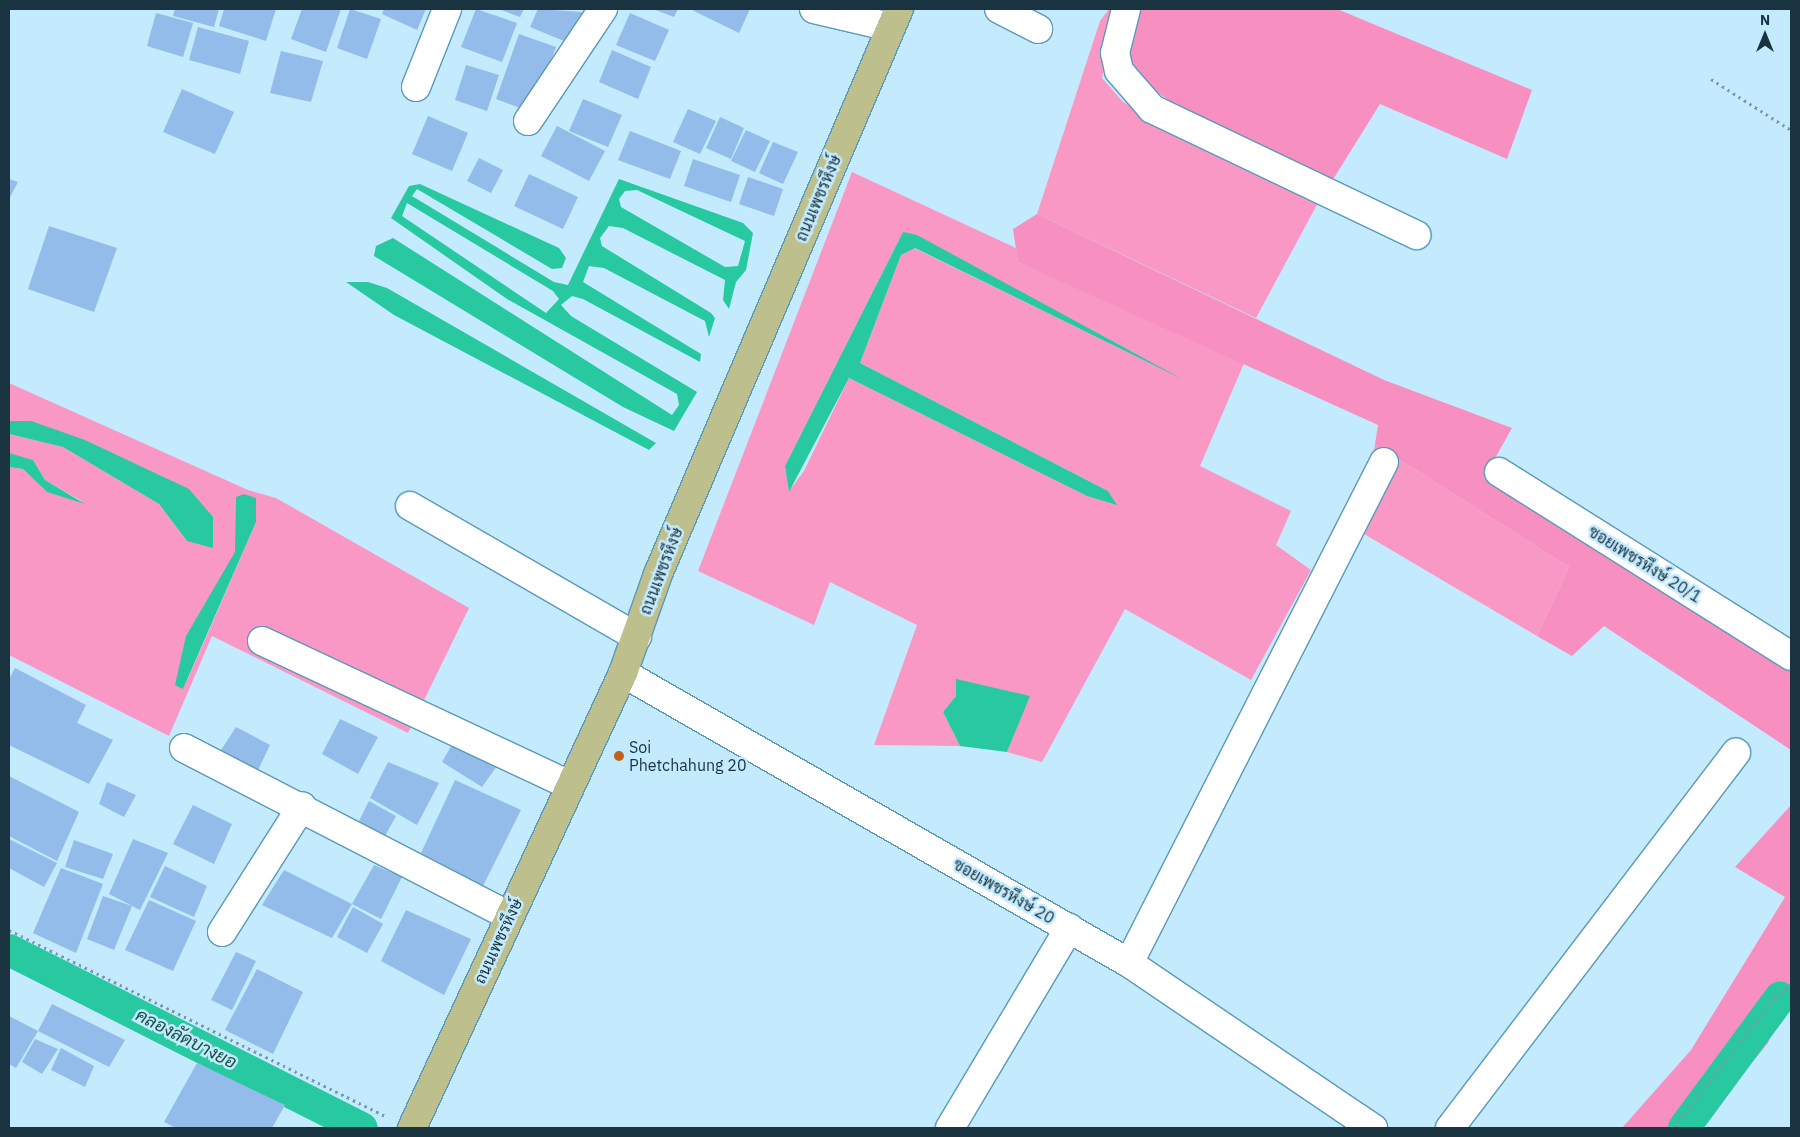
<!DOCTYPE html>
<meta charset="utf-8">
<style>
body{margin:0}
#map{position:relative;width:1800px;height:1137px;overflow:hidden;background:#c4eafe;font-family:"IBM Plex Sans",Sarabun,sans-serif}
div>[style]{position:absolute}
[style*='--x']{left:calc(var(--x)*1px);top:calc(var(--y)*1px);width:calc(var(--w)*1px);rotate:calc(var(--a)*1deg)}
.green>*{inset:0;background:#fa98c5}
.forest>*{inset:0;background:#f78fc0}
.water>*{inset:0;background:#28c8a1}
.canal>*{height:32px;margin:-16px;padding:0 16px;transform-origin:16px;border-radius:16px;background:#28c8a1}
.building>*{inset:0;background:#93bcea}
.path>*{height:3px;margin-top:-1.5px;transform-origin:0;background:repeating-linear-gradient(90deg,#7a9aab 0 2.5px,transparent 0 6.5px)}
.roads{filter:drop-shadow(1px 0 #5a99b8) drop-shadow(-1px 0 #5a99b8) drop-shadow(0 1px #5a99b8) drop-shadow(0 -1px #5a99b8)}
.minor>*{height:28px;margin:-14px;padding:0 14px;transform-origin:14px;border-radius:14px;background:#fff}
.major>*{height:28px;margin:-14px;padding:0 14px;transform-origin:14px;border-radius:14px;background:#bdbf8c}
.dots>*{width:14px;height:14px;translate:-50% -50%;box-sizing:border-box;border:2px solid #c4eafe;border-radius:50%}
span{translate:-50% -50%;white-space:nowrap;text-align:center;line-height:1.15;-webkit-text-stroke:5px #c4eafe;paint-order:stroke}
.street-label{font-size:16px;color:#193340}
.poi-label{font-size:16px;color:#193340}
.left{translate:0 -50%;text-align:left}
.water-label{font-size:18px;color:#155242;font-style:italic}
.frame{position:absolute;inset:0;border:10px solid #193340;pointer-events:none}
.north{position:absolute;left:1740px;top:10px;width:50px;height:50px;-webkit-text-stroke:4px #c4eafe;paint-order:stroke;rotate:0deg;font-size:14px;font-weight:700;line-height:20px;text-align:center;color:#193340}
.north::after{content:'';display:block;margin:auto;width:18px;height:22px;background:#193340;clip-path:polygon(50% 0,100% 100%,50% 72%,0 100%)}
</style>
<div id="map">
<div class="green">
<div style="clip-path:polygon(1109px 9px,1114px 9px,1102px 78px,1123px 102px,1319px 201px,1256px 318px,1037px 214px,1100px 21px)"></div>
<div style="clip-path:polygon(evenodd,852px 172px,1016px 248px,1018px 262px,1245px 361px,1200px 466px,1291px 511px,1276px 545px,1311px 570px,1251px 680px,1125px 609px,1042px 762px,1007px 752px,1029px 696px,956px 680px,956px 696px,943px 712px,960px 746px,874px 745px,917px 625px,830px 582px,814px 625px,698px 571px,852px 172px,903px 232px,1166px 371px,914px 248px,901px 255px,860px 363px,1108px 491px,1116px 504px,1087px 496px,849px 378px,804px 471px,789px 491px,785px 466px,903px 232px)"></div>
<div style="clip-path:polygon(evenodd,9px 383px,248px 490px,276px 498px,469px 608px,408px 733px,212px 636px,169px 736px,9px 655px,9px 467px,23px 469px,47px 492px,83px 502px,45px 480px,33px 460px,9px 454px,9px 434px,63px 447px,159px 504px,187px 541px,213px 517px,31px 421px,9px 421px,9px 383px,256px 522px,202px 647px,183px 689px,186px 636px,256px 522px)"></div>
<div style="clip-path:polygon(1375px 444px,1569px 567px,1537px 636px,1359px 531px)"></div>
</div>
<div class="forest">
<div style="clip-path:polygon(1139px 9px,1337px 9px,1532px 90px,1507px 159px,1380px 104px,1332px 181px,1168px 100px,1131px 72px,1131px 31px)"></div>
<div style="clip-path:polygon(1037px 214px,1384px 380px,1512px 428px,1484px 478px,1791px 670px,1791px 750px,1604px 626px,1572px 656px,1537px 636px,1569px 567px,1375px 444px,1378px 425px,1018px 262px,1013px 229px)"></div>
<div style="clip-path:polygon(1791px 805px,1791px 997px,1778px 1014px,1768px 1043px,1698px 1128px,1622px 1128px,1691px 1050px,1785px 897px,1735px 867px)"></div>
</div>
<div class="water">
<div style="clip-path:polygon(evenodd,619px 179px,743px 223px,753px 233px,746px 270px,736px 282px,729px 309px,723px 300px,725px 280px,623px 228px,609px 226px,600px 238px,602px 246px,711px 313px,715px 318px,709px 337px,705px 321px,604px 268px,589px 266px,583px 282px,701px 354px,700px 362px,583px 299px,572px 296px,561px 305px,571px 316px,697px 392px,674px 431px,623px 407px,374px 256px,376px 246px,393px 238px,672px 415px,679px 405px,677px 394px,507px 299px,391px 218px,409px 186px,420px 184px,559px 248px,566px 258px,562px 268px,552px 269px,417px 189px,412px 196px,554px 282px,568px 285px,619px 179px,637px 190px,745px 241px,738px 266px,725px 267px,621px 207px,619px 199px,625px 191px,637px 190px,619px 179px,407px 203px,553px 291px,559px 299px,546px 313px,402px 216px,407px 203px)"></div>
<div style="clip-path:polygon(903px 232px,917px 235px,1182px 379px,915px 248px,901px 255px,860px 363px,1108px 491px,1117px 505px,1087px 496px,849px 378px,789px 492px,785px 466px)"></div>
<div style="clip-path:polygon(346px 282px,368px 282px,387px 288px,656px 443px,649px 450px,394px 315px)"></div>
<div style="clip-path:polygon(9px 421px,31px 421px,85px 440px,189px 489px,213px 517px,213px 548px,187px 541px,159px 504px,63px 447px,9px 434px)"></div>
<div style="clip-path:polygon(9px 453px,33px 460px,45px 480px,85px 504px,47px 492px,23px 469px,9px 467px)"></div>
<div style="clip-path:polygon(244px 494px,256px 498px,256px 522px,183px 689px,175px 685px,186px 636px,235px 552px,236px 497px)"></div>
<div style="clip-path:polygon(956px 679px,1030px 696px,1007px 752px,960px 746px,943px 712px,956px 696px)"></div>
</div>
<div class="canal">
<div style="--x:9;--y:950;--w:395;--a:26.8"></div>
<div style="--x:1684;--y:1128;--w:162;--a:-53.6"></div>
</div>
<div class="building">
<div style="clip-path:polygon(175px 9px,219px 9px,214px 27px,173px 16px)"></div>
<div style="clip-path:polygon(224px 9px,276px 9px,266px 41px,219px 26px)"></div>
<div style="clip-path:polygon(302px 9px,341px 9px,326px 52px,291px 39px)"></div>
<div style="clip-path:polygon(350px 9px,381px 19px,367px 59px,337px 48px)"></div>
<div style="clip-path:polygon(384px 9px,426px 9px,417px 30px,382px 14px)"></div>
<div style="clip-path:polygon(476px 9px,517px 23px,502px 62px,461px 47px)"></div>
<div style="clip-path:polygon(499px 9px,524px 9px,520px 17px)"></div>
<div style="clip-path:polygon(538px 9px,583px 12px,569px 43px,530px 27px)"></div>
<div style="clip-path:polygon(653px 9px,678px 9px,674px 17px)"></div>
<div style="clip-path:polygon(690px 9px,750px 9px,739px 33px)"></div>
<div style="clip-path:polygon(156px 13px,193px 23px,183px 57px,147px 46px)"></div>
<div style="clip-path:polygon(630px 13px,669px 30px,655px 61px,616px 45px)"></div>
<div style="clip-path:polygon(198px 27px,249px 41px,240px 74px,189px 60px)"></div>
<div style="clip-path:polygon(519px 34px,556px 47px,531px 112px,496px 99px)"></div>
<div style="clip-path:polygon(612px 50px,651px 67px,638px 99px,599px 82px)"></div>
<div style="clip-path:polygon(281px 51px,323px 61px,311px 102px,270px 93px)"></div>
<div style="clip-path:polygon(466px 65px,499px 75px,487px 111px,455px 100px)"></div>
<div style="clip-path:polygon(182px 89px,234px 112px,215px 154px,163px 132px)"></div>
<div style="clip-path:polygon(583px 99px,622px 115px,608px 147px,569px 131px)"></div>
<div style="clip-path:polygon(688px 109px,716px 121px,700px 154px,673px 142px)"></div>
<div style="clip-path:polygon(428px 116px,468px 133px,452px 171px,412px 154px)"></div>
<div style="clip-path:polygon(720px 117px,744px 128px,731px 159px,706px 148px)"></div>
<div style="clip-path:polygon(557px 126px,605px 151px,589px 181px,541px 156px)"></div>
<div style="clip-path:polygon(746px 130px,770px 141px,755px 172px,731px 161px)"></div>
<div style="clip-path:polygon(630px 131px,681px 151px,670px 179px,618px 160px)"></div>
<div style="clip-path:polygon(773px 142px,798px 152px,783px 184px,759px 173px)"></div>
<div style="clip-path:polygon(479px 158px,503px 170px,491px 193px,467px 181px)"></div>
<div style="clip-path:polygon(693px 159px,740px 175px,731px 202px,684px 186px)"></div>
<div style="clip-path:polygon(529px 174px,578px 197px,563px 229px,514px 206px)"></div>
<div style="clip-path:polygon(748px 177px,783px 189px,774px 216px,739px 204px)"></div>
<div style="clip-path:polygon(9px 179px,18px 182px,9px 199px)"></div>
<div style="clip-path:polygon(49px 226px,117px 248px,94px 312px,28px 289px)"></div>
<div style="clip-path:polygon(15px 668px,86px 705px,77px 723px,113px 740px,89px 784px,9px 745px,9px 679px)"></div>
<div style="clip-path:polygon(340px 719px,378px 737px,358px 774px,322px 754px)"></div>
<div style="clip-path:polygon(236px 727px,270px 745px,258px 770px,221px 750px)"></div>
<div style="clip-path:polygon(453px 743px,499px 763px,482px 787px,442px 762px)"></div>
<div style="clip-path:polygon(388px 762px,439px 783px,417px 825px,370px 798px)"></div>
<div style="clip-path:polygon(9px 776px,79px 812px,57px 861px,9px 836px)"></div>
<div style="clip-path:polygon(455px 780px,521px 810px,483px 886px,421px 853px)"></div>
<div style="clip-path:polygon(107px 782px,136px 795px,124px 817px,99px 804px)"></div>
<div style="clip-path:polygon(369px 801px,396px 816px,385px 836px,359px 821px)"></div>
<div style="clip-path:polygon(193px 805px,232px 824px,214px 864px,173px 844px)"></div>
<div style="clip-path:polygon(9px 839px,57px 863px,44px 887px,9px 868px)"></div>
<div style="clip-path:polygon(133px 839px,168px 853px,140px 910px,109px 894px)"></div>
<div style="clip-path:polygon(74px 840px,113px 854px,103px 879px,65px 867px)"></div>
<div style="clip-path:polygon(374px 865px,402px 877px,381px 919px,352px 904px)"></div>
<div style="clip-path:polygon(165px 866px,207px 886px,194px 917px,150px 897px)"></div>
<div style="clip-path:polygon(61px 868px,103px 884px,76px 953px,33px 933px)"></div>
<div style="clip-path:polygon(284px 870px,352px 904px,332px 938px,262px 905px)"></div>
<div style="clip-path:polygon(103px 896px,132px 906px,114px 950px,87px 939px)"></div>
<div style="clip-path:polygon(149px 900px,196px 921px,173px 971px,125px 950px)"></div>
<div style="clip-path:polygon(353px 907px,383px 924px,367px 953px,337px 937px)"></div>
<div style="clip-path:polygon(406px 910px,471px 939px,444px 995px,381px 961px)"></div>
<div style="clip-path:polygon(236px 952px,256px 961px,232px 1010px,211px 1000px)"></div>
<div style="clip-path:polygon(257px 969px,303px 992px,273px 1054px,225px 1030px)"></div>
<div style="clip-path:polygon(52px 1004px,125px 1040px,109px 1067px,38px 1031px,16px 1068px,9px 1064px,9px 1016px,38px 1031px)"></div>
<div style="clip-path:polygon(35px 1039px,58px 1049px,42px 1074px,22px 1062px)"></div>
<div style="clip-path:polygon(61px 1048px,94px 1066px,85px 1087px,51px 1070px)"></div>
<div style="clip-path:polygon(197px 1063px,285px 1105px,272px 1128px,176px 1128px,164px 1122px)"></div>
</div>
<div class="path">
<div style="--x:1711;--y:79;--w:95;--a:32.5"></div>
<div style="--x:9;--y:930;--w:419;--a:26.3"></div>
<div style="--x:1673;--y:1128;--w:166;--a:-52.1"></div>
<div style="--x:1775;--y:997;--w:20;--a:-37"></div>
</div>
<div class="roads">
<div class="minor">
<div style="--x:814;--y:9;--w:79;--a:13.2"></div>
<div style="--x:999;--y:9;--w:44;--a:27.1"></div>
<div style="--x:1126;--y:9;--w:45;--a:104"></div>
<div style="--x:1115;--y:53;--w:18;--a:77"></div>
<div style="--x:1119;--y:71;--w:50;--a:49"></div>
<div style="--x:1152;--y:109;--w:293;--a:25.5"></div>
<div style="--x:416;--y:87;--w:84;--a:-68.3"></div>
<div style="--x:528;--y:121;--w:135;--a:-56.2"></div>
<div style="--x:1499;--y:472;--w:345;--a:32.2"></div>
<div style="--x:410;--y:506;--w:262;--a:30"></div>
<div style="--x:262;--y:641;--w:340;--a:25.1"></div>
<div style="--x:623;--y:673;--w:583;--a:29.82"></div>
<div style="--x:1129;--y:963;--w:295;--a:34.1"></div>
<div style="--x:184;--y:748;--w:366;--a:27.3"></div>
<div style="--x:222;--y:932;--w:149;--a:-57.6"></div>
<div style="--x:1129;--y:963;--w:562;--a:-63.02"></div>
<div style="--x:950;--y:1128;--w:233;--a:-59.2"></div>
<div style="--x:1450;--y:1128;--w:472;--a:-52.7"></div>
</div>
<div class="major">
<div style="--x:412;--y:1128;--w:502;--a:-65.12"></div>
<div style="--x:623;--y:673;--w:105;--a:-70.5"></div>
<div style="--x:658;--y:574;--w:614;--a:-66.9"></div>
</div>
</div>
<div class="dots">
<div style="left:619px;top:756px;background:#bf6119"></div>
</div>
<div class="street-label">
<span style="left:818px;top:198px;rotate:-67deg">ถนนเพชรหึงษ์</span>
<span style="left:1645px;top:564px;rotate:32deg">ซอยเพชรหึงษ์ 20/1</span>
<span style="left:661px;top:571px;rotate:-69deg">ถนนเพชรหึงษ์</span>
<span style="left:1004px;top:891px;rotate:30deg">ซอยเพชรหึงษ์ 20</span>
<span style="left:498px;top:941px;rotate:-65deg">ถนนเพชรหึงษ์</span>
</div>
<div class="poi-label">
<span class="left" style="left:629px;top:756px">Soi<br>Phetchahung 20</span>
</div>
<div class="water-label">
<span style="left:186px;top:1039px;rotate:27deg">คลองลัดบางยอ</span>
</div>
<div class="frame"></div>
<div class="north">N</div>
</div>
